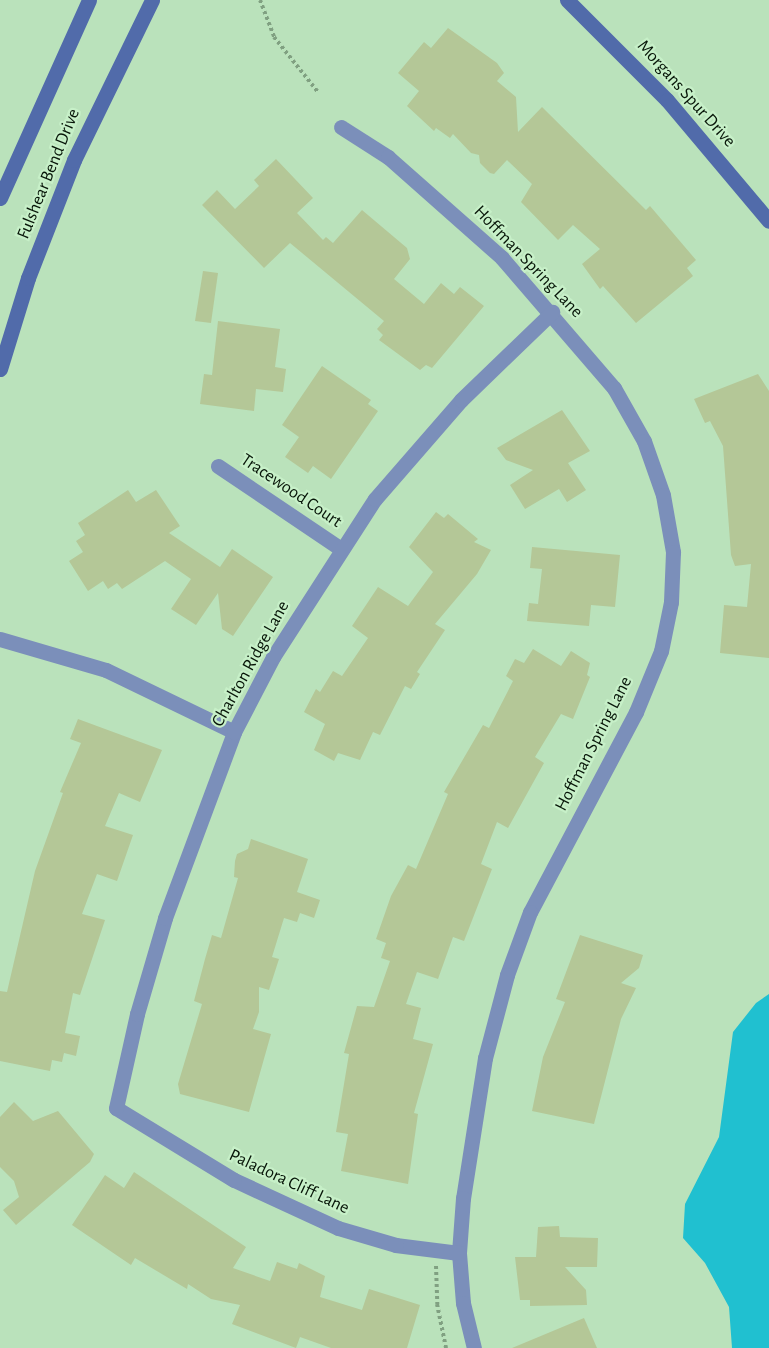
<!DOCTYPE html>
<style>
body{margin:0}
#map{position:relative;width:769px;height:1348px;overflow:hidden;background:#bae2bb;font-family:"Alegreya Sans",sans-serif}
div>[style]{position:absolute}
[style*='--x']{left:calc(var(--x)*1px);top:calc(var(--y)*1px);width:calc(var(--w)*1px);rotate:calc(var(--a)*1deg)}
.water>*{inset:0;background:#20c0d0}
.building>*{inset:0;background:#b4c797}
.path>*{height:4px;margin-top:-2px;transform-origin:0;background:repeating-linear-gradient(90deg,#80a081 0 3px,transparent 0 6px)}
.street>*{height:15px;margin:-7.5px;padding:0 7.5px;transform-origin:7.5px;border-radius:7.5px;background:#7b8fba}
.secondary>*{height:15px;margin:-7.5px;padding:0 7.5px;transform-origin:7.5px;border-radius:7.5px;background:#516baa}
span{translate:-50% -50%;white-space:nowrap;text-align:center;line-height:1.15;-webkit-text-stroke:4.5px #c7f0c8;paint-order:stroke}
.street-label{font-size:18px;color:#071508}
</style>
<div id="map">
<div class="water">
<div style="clip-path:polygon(769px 994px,769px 1348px,732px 1348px,729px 1307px,705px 1263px,683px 1238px,685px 1204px,719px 1137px,733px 1032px,756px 1003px)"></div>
</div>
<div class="building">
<div style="clip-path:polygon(448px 28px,497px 63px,504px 73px,497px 81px,516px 97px,518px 132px,542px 107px,646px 210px,650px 206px,696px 260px,687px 268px,693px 276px,636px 323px,603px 286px,600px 289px,582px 264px,600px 249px,573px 225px,558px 240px,521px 202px,532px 184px,507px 160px,494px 174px,490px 173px,480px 163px,479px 155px,471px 153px,453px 134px,450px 138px,436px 128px,434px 131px,407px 106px,419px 91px,398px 73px,424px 42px,431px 48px)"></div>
<div style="clip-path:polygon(276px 159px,313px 198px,297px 213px,323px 240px,326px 237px,333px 243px,362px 210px,407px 248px,410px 259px,394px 279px,424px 304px,441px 283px,454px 294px,460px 287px,484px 306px,432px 368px,426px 365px,420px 370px,379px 340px,383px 335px,377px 329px,384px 321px,290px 243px,264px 268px,202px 205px,217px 190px,235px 209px,259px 186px,254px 180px)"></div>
<div style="clip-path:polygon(203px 271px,218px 273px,211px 323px,195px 321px)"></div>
<div style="clip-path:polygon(218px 321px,280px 329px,275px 367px,286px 369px,283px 392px,256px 389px,254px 411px,200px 404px,204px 374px,212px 375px)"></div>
<div style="clip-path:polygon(322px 366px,371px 400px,368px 404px,378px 411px,331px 479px,313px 466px,308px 473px,285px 457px,299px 437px,282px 425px)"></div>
<div style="clip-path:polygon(758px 374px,769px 391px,769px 658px,720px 653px,724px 605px,747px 607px,751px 564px,735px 566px,731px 555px,723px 446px,710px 421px,705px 423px,694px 399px)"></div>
<div style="clip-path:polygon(562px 410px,590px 451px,568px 463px,586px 490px,567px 502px,559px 489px,525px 509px,510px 485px,533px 470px,506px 460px,497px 448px)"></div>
<div style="clip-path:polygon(128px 490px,136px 502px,156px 490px,180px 526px,169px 533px,220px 567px,232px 549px,273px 577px,233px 636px,222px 629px,218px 593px,196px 625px,171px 609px,191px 579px,165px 561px,122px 589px,117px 583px,108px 589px,103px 581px,88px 591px,69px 561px,83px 552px,76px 541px,85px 535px,78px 523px)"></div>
<div style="clip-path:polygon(436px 512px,444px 518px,448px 514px,478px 539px,474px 542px,491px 550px,477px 574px,435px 624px,445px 630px,417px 672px,420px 674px,411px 689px,405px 686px,380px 735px,373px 732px,360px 760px,338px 753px,334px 761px,314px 750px,325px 724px,304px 712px,316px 689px,320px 692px,333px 671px,342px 676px,368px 638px,352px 626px,378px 587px,408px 606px,433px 572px,409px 547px)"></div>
<div style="clip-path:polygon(532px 547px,620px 555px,615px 607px,591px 605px,589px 626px,527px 621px,529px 603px,538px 604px,542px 569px,530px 568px)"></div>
<div style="clip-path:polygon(533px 649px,561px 666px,571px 651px,590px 663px,587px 675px,590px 677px,573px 719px,561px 714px,535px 757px,544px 763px,508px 828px,497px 822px,481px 864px,492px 869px,464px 941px,453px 937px,438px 979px,417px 972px,406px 1004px,421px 1008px,413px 1039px,433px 1044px,414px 1113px,418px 1114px,408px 1184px,341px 1171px,348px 1134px,336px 1132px,349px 1054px,344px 1053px,357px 1006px,374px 1007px,390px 961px,381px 958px,386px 943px,376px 939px,391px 896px,408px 865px,416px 869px,448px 794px,444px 792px,483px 725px,489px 728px,513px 681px,506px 676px,515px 659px,524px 663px)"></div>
<div style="clip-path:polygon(78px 719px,162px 750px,140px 802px,119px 793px,105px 826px,133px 835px,117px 881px,97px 874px,82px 914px,105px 920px,80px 995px,73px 993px,65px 1033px,80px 1036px,76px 1056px,64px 1053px,62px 1062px,52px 1060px,50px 1071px,0 1061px,0 991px,7px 992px,35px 871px,63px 793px,60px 792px,81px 743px,70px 739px)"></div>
<div style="clip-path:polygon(251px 839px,308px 859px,297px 892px,320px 900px,314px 918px,300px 913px,297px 922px,284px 918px,272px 957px,279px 959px,269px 990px,259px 987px,259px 1012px,253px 1029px,271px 1034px,249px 1112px,180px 1094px,178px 1084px,202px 1004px,194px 1001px,205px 959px,212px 935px,221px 938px,238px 878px,234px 877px,235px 861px,237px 854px,248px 849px)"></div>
<div style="clip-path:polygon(580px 935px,643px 955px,639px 968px,621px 983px,636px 988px,621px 1019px,594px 1124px,532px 1111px,543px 1057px,565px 1002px,556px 999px)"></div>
<div style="clip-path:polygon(14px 1102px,33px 1121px,58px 1111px,94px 1154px,90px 1162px,16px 1225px,3px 1210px,19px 1197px,14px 1181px,0 1167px,0 1117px)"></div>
<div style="clip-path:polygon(134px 1172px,246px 1247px,233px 1268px,270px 1281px,277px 1262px,297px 1269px,299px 1263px,325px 1276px,320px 1297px,362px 1310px,369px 1289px,420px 1305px,407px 1348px,331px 1348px,300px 1337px,296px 1348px,232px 1324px,240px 1305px,211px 1299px,188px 1284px,187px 1289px,135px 1258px,131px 1265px,72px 1225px,105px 1175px,124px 1188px)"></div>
<div style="clip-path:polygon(559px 1226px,560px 1237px,598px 1238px,597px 1267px,565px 1267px,586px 1290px,587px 1305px,530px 1306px,530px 1300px,520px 1300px,515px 1257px,536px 1257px,538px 1227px)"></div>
<div style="clip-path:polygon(584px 1318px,597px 1348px,512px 1348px)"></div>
</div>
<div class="path">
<div style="--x:260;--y:0;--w:40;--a:69"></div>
<div style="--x:274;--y:37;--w:70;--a:51.3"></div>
<div style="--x:436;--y:1266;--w:38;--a:88"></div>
<div style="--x:437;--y:1304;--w:45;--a:78.4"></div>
</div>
<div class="street">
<div style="--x:341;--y:127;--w:56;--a:32.6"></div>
<div style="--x:388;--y:157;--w:152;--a:41.5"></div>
<div style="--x:502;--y:258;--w:172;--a:49.3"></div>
<div style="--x:614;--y:388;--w:61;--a:60.5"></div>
<div style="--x:644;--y:441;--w:57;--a:70.6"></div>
<div style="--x:663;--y:495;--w:58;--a:80"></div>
<div style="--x:673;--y:552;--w:50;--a:92.3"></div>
<div style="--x:671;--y:602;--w:50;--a:101.5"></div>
<div style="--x:661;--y:651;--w:66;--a:112.3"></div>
<div style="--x:636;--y:712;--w:226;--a:117.9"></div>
<div style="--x:530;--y:912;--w:67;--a:110.1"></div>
<div style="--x:507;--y:975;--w:86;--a:104.8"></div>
<div style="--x:485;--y:1058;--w:142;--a:98.9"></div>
<div style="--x:463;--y:1198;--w:55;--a:94.2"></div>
<div style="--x:459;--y:1253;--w:50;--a:85.4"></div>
<div style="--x:463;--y:1303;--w:46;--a:76.3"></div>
<div style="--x:218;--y:466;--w:148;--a:34"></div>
<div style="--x:0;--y:639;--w:110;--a:16.3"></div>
<div style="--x:106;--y:670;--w:142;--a:25.8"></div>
<div style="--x:459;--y:1253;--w:64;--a:-172.8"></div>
<div style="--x:396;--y:1245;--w:60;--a:-163.7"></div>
<div style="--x:338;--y:1228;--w:115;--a:-155.2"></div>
<div style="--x:234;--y:1180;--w:138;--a:-148.6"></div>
<div style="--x:116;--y:1108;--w:96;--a:-77.4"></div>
<div style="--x:137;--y:1014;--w:100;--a:-73.7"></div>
<div style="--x:165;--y:918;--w:198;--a:-69.6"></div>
<div style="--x:234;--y:732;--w:85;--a:-62.5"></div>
<div style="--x:273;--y:657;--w:188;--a:-57.2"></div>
<div style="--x:375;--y:499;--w:131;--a:-49"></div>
<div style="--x:461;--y:400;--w:127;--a:-44"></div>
</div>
<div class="secondary">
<div style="--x:567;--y:0;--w:141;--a:45"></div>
<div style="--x:667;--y:100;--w:158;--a:49.9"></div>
<div style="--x:0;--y:198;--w:217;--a:-65.8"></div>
<div style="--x:0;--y:369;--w:95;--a:-72.9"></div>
<div style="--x:28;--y:278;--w:127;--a:-68.7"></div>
<div style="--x:74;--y:160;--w:178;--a:-64"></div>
</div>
<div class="street-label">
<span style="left:686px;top:94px;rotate:48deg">Morgans Spur Drive</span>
<span style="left:49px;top:174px;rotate:-68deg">Fulshear Bend Drive</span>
<span style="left:528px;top:262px;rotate:46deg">Hoffman Spring Lane</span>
<span style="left:291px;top:491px;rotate:34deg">Tracewood Court</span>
<span style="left:251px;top:664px;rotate:-61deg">Charlton Ridge Lane</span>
<span style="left:594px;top:744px;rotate:-63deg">Hoffman Spring Lane</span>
<span style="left:289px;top:1182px;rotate:25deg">Paladora Cliff Lane</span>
</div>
</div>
